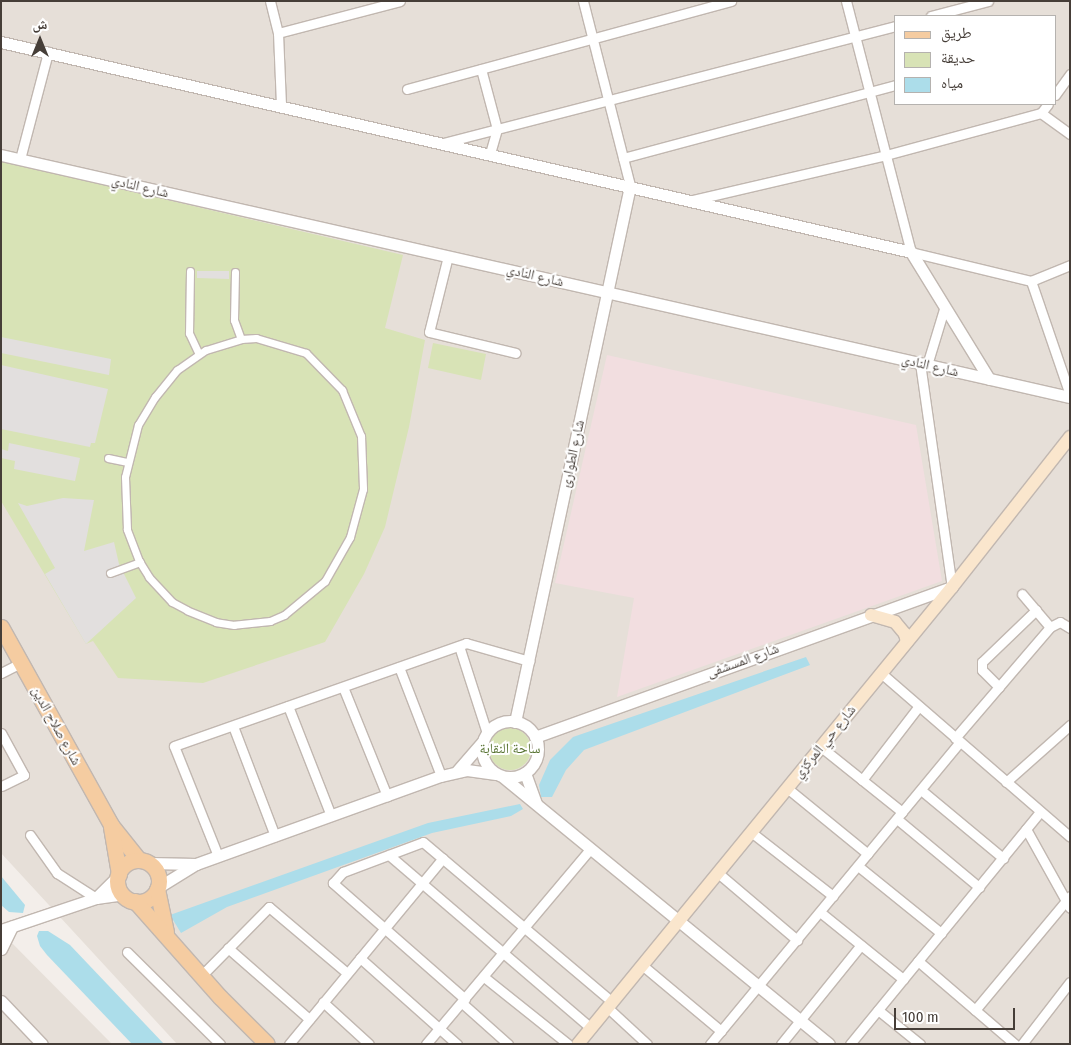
<!DOCTYPE html>
<meta charset="utf-8">
<style>
body{margin:0}
#map{position:relative;width:1071px;height:1045px;overflow:hidden;background:#f3eeea;font-family:"Fira Sans Condensed","Noto Naskh Arabic",sans-serif}
div>[style]{position:absolute}
[style*='--x']{left:calc(var(--x)*1px);top:calc(var(--y)*1px);width:calc(var(--w)*1px);rotate:calc(var(--a)*1deg)}
.residential>*{inset:0;background:#e6dfd8}
.medical>*{inset:0;background:#f2dee0}
.green>*{inset:0;background:#d8e3b6}
.round{border-radius:50%}
.parking>*{inset:0;background:#e2dfde}
.water>*{inset:0;background:#acddea}
.roads{filter:drop-shadow(1px 0 #c1b7b0) drop-shadow(-1px 0 #c1b7b0) drop-shadow(0 1px #c1b7b0) drop-shadow(0 -1px #c1b7b0)}
.pedestrian>*{height:7px;margin:-3.5px;padding:0 3.5px;transform-origin:3.5px;border-radius:3.5px;background:#fff}
.minor>*{height:9px;margin:-4.5px;padding:0 4.5px;transform-origin:4.5px;border-radius:4.5px;background:#fff}
.tertiary>*{height:11px;margin:-5.5px;padding:0 5.5px;transform-origin:5.5px;border-radius:5.5px;background:#fff}
.tertiary>.ring{margin:-5.5px;padding:0;box-sizing:content-box;background:none;border:11px solid #fff;border-radius:50%}
.secondary>*{height:12px;margin:-6px;padding:0 6px;transform-origin:6px;border-radius:6px;background:#fae6cd}
.primary>*{height:15px;margin:-7.5px;padding:0 7.5px;transform-origin:7.5px;border-radius:7.5px;background:#f5cca1}
.primary>.ring{margin:-7.5px;padding:0;box-sizing:content-box;background:none;border:15px solid #f5cca1;border-radius:50%}
span{translate:-50% -50%;white-space:nowrap;text-align:center;line-height:1.15;-webkit-text-stroke:4px #fff;paint-order:stroke}
.street-label{font-size:14px;color:#463e38}
.park-label{font-size:14px;color:#577331}
.frame{position:absolute;inset:0;border:2px solid #463e38;pointer-events:none}
.legend{position:absolute;left:894px;top:15px;width:162px;height:90px;box-sizing:border-box;background:#fff;border:1px solid #b5b2af;margin:0;padding:6px 9px;list-style:none;font-size:15px;color:#463e38}
.legend li{display:flex;align-items:center;gap:10px;height:25px}
.legend b{width:25px;border:1px solid #b5b2af}
.north{position:absolute;left:15px;top:15px;width:50px;height:50px;-webkit-text-stroke:4px #fff;paint-order:stroke;rotate:0deg;font-size:14px;font-weight:700;line-height:20px;text-align:center;color:#463e38}
.north::after{content:'';display:block;margin:auto;width:18px;height:22px;background:#463e38;clip-path:polygon(50% 0,100% 100%,50% 72%,0 100%)}
.scale{position:absolute;left:894px;top:1008px;width:121px;height:22px;box-sizing:border-box;border:2px solid #463e38;border-top:0;padding-left:6px;font-size:15px;line-height:18px;white-space:nowrap;color:#463e38;-webkit-text-stroke:4px #fff;paint-order:stroke}
</style>
<div id="map">
<div class="residential">
<div style="clip-path:polygon(evenodd,1px 1px,1070px 1px,1070px 1044px,177px 1044px,1px 853px,1px 1px,895px 16px,1055px 16px,1055px 104px,895px 104px,895px 16px)"></div>
<div style="clip-path:polygon(1px 932px,112px 1044px,1px 1044px)"></div>
</div>
<div class="medical">
<div style="clip-path:polygon(607px 355px,916px 425px,942px 581px,617px 697px,634px 598px,555px 583px)"></div>
</div>
<div class="green">
<div style="clip-path:polygon(1px 161px,403px 255px,385px 328px,425px 340px,409px 427px,385px 527px,364px 574px,325px 642px,203px 683px,118px 678px,93px 641px,86px 644px,1px 501px)"></div>
<div style="clip-path:polygon(433px 343px,486px 354px,481px 380px,428px 368px)"></div>
<div class="round" style="left:489px;top:728px;width:42px;height:42px"></div>
</div>
<div class="parking">
<div style="clip-path:polygon(197px 271px,229px 271px,229px 279px,197px 278px)"></div>
<div style="clip-path:polygon(1px 337px,111px 359px,109px 375px,1px 353px)"></div>
<div style="clip-path:polygon(1px 365px,108px 389px,95px 443px,91px 443px,90px 447px,1px 429px)"></div>
<div style="clip-path:polygon(9px 443px,80px 458px,75px 481px,14px 469px,15px 461px,1px 458px,1px 449px,8px 451px)"></div>
<div style="clip-path:polygon(63px 498px,94px 500px,84px 551px,114px 542px,119px 564px,136px 598px,86px 644px,45px 574px,55px 568px,18px 503px,27px 506px)"></div>
</div>
<div class="water">
<div style="clip-path:polygon(806px 657px,810px 665px,584px 750px,566px 770px,552px 797px,541px 797px,539px 785px,550px 760px,573px 737px)"></div>
<div style="clip-path:polygon(520px 804px,523px 809px,511px 816px,432px 833px,227px 907px,181px 933px,170px 915px,428px 823px)"></div>
<div style="clip-path:polygon(1px 876px,25px 905px,23px 913px,9px 912px,1px 905px)"></div>
<div style="clip-path:polygon(39px 931px,48px 931px,70px 945px,164px 1044px,132px 1044px,47px 955px,40px 946px,37px 936px)"></div>
</div>
<div class="roads">
<div class="pedestrian">
<div style="--x:190;--y:271;--w:62;--a:90.9"></div>
<div style="--x:189;--y:333;--w:23;--a:65"></div>
<div style="--x:235;--y:272;--w:48;--a:91.2"></div>
<div style="--x:234;--y:320;--w:20;--a:70"></div>
<div style="--x:256;--y:338;--w:52;--a:16.7"></div>
<div style="--x:306;--y:353;--w:52;--a:45.8"></div>
<div style="--x:342;--y:390;--w:50;--a:67.6"></div>
<div style="--x:361;--y:436;--w:53;--a:87.8"></div>
<div style="--x:363;--y:489;--w:50;--a:105.2"></div>
<div style="--x:350;--y:537;--w:51;--a:119.6"></div>
<div style="--x:325;--y:581;--w:53;--a:140.3"></div>
<div style="--x:284;--y:615;--w:15;--a:157"></div>
<div style="--x:270;--y:621;--w:36;--a:174"></div>
<div style="--x:234;--y:625;--w:18;--a:-171"></div>
<div style="--x:216;--y:622;--w:31;--a:-158"></div>
<div style="--x:187;--y:610;--w:17;--a:-152"></div>
<div style="--x:172;--y:602;--w:34;--a:-133"></div>
<div style="--x:149;--y:577;--w:19;--a:-122"></div>
<div style="--x:139;--y:561;--w:34;--a:-111"></div>
<div style="--x:127;--y:529;--w:52;--a:-92.2"></div>
<div style="--x:125;--y:477;--w:54;--a:-76"></div>
<div style="--x:138;--y:425;--w:33;--a:-59"></div>
<div style="--x:155;--y:397;--w:35;--a:-51"></div>
<div style="--x:177;--y:370;--w:35;--a:-35"></div>
<div style="--x:206;--y:350;--w:37;--a:-17"></div>
<div style="--x:241;--y:339;--w:15;--a:-4"></div>
<div style="--x:108;--y:458;--w:19;--a:12"></div>
<div style="--x:110;--y:573;--w:32;--a:-20"></div>
</div>
<div class="minor">
<div style="--x:270;--y:1;--w:33;--a:76"></div>
<div style="--x:278;--y:33;--w:73;--a:87.6"></div>
<div style="--x:583;--y:1;--w:191;--a:75.7"></div>
<div style="--x:846;--y:1;--w:259;--a:75.5"></div>
<div style="--x:911;--y:252;--w:123;--a:13.6"></div>
<div style="--x:1031;--y:281;--w:42;--a:-22.3"></div>
<div style="--x:931;--y:16;--w:59;--a:-14.7"></div>
<div style="--x:278;--y:33;--w:126;--a:-14.7"></div>
<div style="--x:481;--y:69;--w:62;--a:75.1"></div>
<div style="--x:497;--y:129;--w:26;--a:106"></div>
<div style="--x:407;--y:89;--w:336;--a:-15.2"></div>
<div style="--x:1055;--y:95;--w:26;--a:-54"></div>
<div style="--x:1041;--y:113;--w:36;--a:36"></div>
<div style="--x:443;--y:143;--w:467;--a:-14.5"></div>
<div style="--x:623;--y:158;--w:282;--a:-15"></div>
<div style="--x:20;--y:159;--w:111;--a:-75.3"></div>
<div style="--x:693;--y:200;--w:198;--a:-13.1"></div>
<div style="--x:886;--y:155;--w:161;--a:-15.2"></div>
<div style="--x:1041;--y:113;--w:11;--a:-52"></div>
<div style="--x:448;--y:256;--w:78;--a:104"></div>
<div style="--x:429;--y:332;--w:89;--a:13.6"></div>
<div style="--x:1031;--y:281;--w:120;--a:71.1"></div>
<div style="--x:920;--y:363;--w:226;--a:81.9"></div>
<div style="--x:927;--y:365;--w:59;--a:-73.1"></div>
<div style="--x:1022;--y:594;--w:43;--a:49.7"></div>
<div style="--x:459;--y:646;--w:91;--a:72.2"></div>
<div style="--x:399;--y:667;--w:117;--a:68.9"></div>
<div style="--x:1;--y:673;--w:22;--a:-27"></div>
<div style="--x:881;--y:673;--w:250;--a:40.9"></div>
<div style="--x:343;--y:687;--w:118;--a:68"></div>
<div style="--x:999;--y:687;--w:24;--a:-135"></div>
<div style="--x:982;--y:670;--w:8;--a:-90"></div>
<div style="--x:982;--y:662;--w:75;--a:-43.9"></div>
<div style="--x:288;--y:706;--w:118;--a:68.6"></div>
<div style="--x:233;--y:726;--w:118;--a:69.1"></div>
<div style="--x:1;--y:733;--w:48;--a:61.3"></div>
<div style="--x:24;--y:775;--w:25;--a:154"></div>
<div style="--x:955;--y:738;--w:146;--a:-49.4"></div>
<div style="--x:1050;--y:627;--w:11;--a:-27"></div>
<div style="--x:1060;--y:622;--w:12;--a:31"></div>
<div style="--x:821;--y:747;--w:104;--a:38.7"></div>
<div style="--x:862;--y:780;--w:93;--a:-52.4"></div>
<div style="--x:1006;--y:782;--w:86;--a:-41.7"></div>
<div style="--x:787;--y:788;--w:104;--a:39.2"></div>
<div style="--x:921;--y:790;--w:107;--a:39.7"></div>
<div style="--x:897;--y:819;--w:107;--a:39.7"></div>
<div style="--x:1026;--y:829;--w:90;--a:60.9"></div>
<div style="--x:751;--y:832;--w:104;--a:38"></div>
<div style="--x:30;--y:835;--w:47;--a:54.6"></div>
<div style="--x:57;--y:873;--w:46;--a:32.7"></div>
<div style="--x:389;--y:855;--w:266;--a:40.6"></div>
<div style="--x:218;--y:856;--w:118;--a:-111.8"></div>
<div style="--x:174;--y:746;--w:310;--a:-19.4"></div>
<div style="--x:466;--y:643;--w:66;--a:15.9"></div>
<div style="--x:858;--y:866;--w:107;--a:38.9"></div>
<div style="--x:718;--y:873;--w:104;--a:40.3"></div>
<div style="--x:820;--y:912;--w:107;--a:38.9"></div>
<div style="--x:228;--y:948;--w:108;--a:41.2"></div>
<div style="--x:127;--y:952;--w:131;--a:44.7"></div>
<div style="--x:360;--y:958;--w:130;--a:41.6"></div>
<div style="--x:918;--y:961;--w:128;--a:40.6"></div>
<div style="--x:642;--y:965;--w:103;--a:39.9"></div>
<div style="--x:201;--y:976;--w:97;--a:-45.4"></div>
<div style="--x:269;--y:907;--w:102;--a:40.2"></div>
<div style="--x:484;--y:977;--w:107;--a:38.6"></div>
<div style="--x:465;--y:999;--w:176;--a:-138.7"></div>
<div style="--x:333;--y:883;--w:15;--a:-48"></div>
<div style="--x:343;--y:872;--w:85;--a:-20.6"></div>
<div style="--x:423;--y:842;--w:248;--a:40.2"></div>
<div style="--x:323;--y:1002;--w:62;--a:42.4"></div>
<div style="--x:462;--y:1003;--w:62;--a:41.7"></div>
<div style="--x:608;--y:1008;--w:53;--a:42.7"></div>
<div style="--x:878;--y:1010;--w:54;--a:39"></div>
<div style="--x:975;--y:1010;--w:148;--a:-50.2"></div>
<div style="--x:289;--y:1044;--w:241;--a:-50.4"></div>
<div style="--x:426;--y:1044;--w:255;--a:-49.9"></div>
<div style="--x:710;--y:1044;--w:392;--a:-50.4"></div>
<div style="--x:781;--y:1044;--w:127;--a:-51.1"></div>
<div style="--x:850;--y:1044;--w:300;--a:-50.7"></div>
<div style="--x:1022;--y:1044;--w:78;--a:-52.3"></div>
</div>
<div class="tertiary">
<div style="--x:1;--y:42;--w:934;--a:12.99"></div>
<div style="--x:911;--y:252;--w:149;--a:58.4"></div>
<div style="--x:1;--y:155;--w:1096;--a:12.76"></div>
<div class="ring" style="left:482px;top:721px;width:45px;height:45px"></div>
<div style="--x:515;--y:722;--w:548;--a:-77.89"></div>
<div style="--x:535;--y:737;--w:443;--a:-19.8"></div>
<div style="--x:457;--y:771;--w:38;--a:-49"></div>
<div style="--x:525;--y:773;--w:32;--a:70"></div>
<div style="--x:503;--y:777;--w:421;--a:39.3"></div>
<div style="--x:149;--y:863;--w:47;--a:1.2"></div>
<div style="--x:157;--y:888;--w:46;--a:-31.6"></div>
<div style="--x:196;--y:864;--w:260;--a:-19.8"></div>
<div style="--x:441;--y:776;--w:27;--a:-13"></div>
<div style="--x:467;--y:770;--w:29;--a:8"></div>
<div style="--x:96;--y:898;--w:31;--a:-45"></div>
<div style="--x:1;--y:930;--w:100;--a:-18.6"></div>
<div style="--x:96;--y:898;--w:27;--a:-8"></div>
<div style="--x:1;--y:949;--w:25;--a:-64"></div>
<div style="--x:1;--y:1001;--w:59;--a:46.4"></div>
</div>
<div class="secondary">
<div style="--x:871;--y:615;--w:25;--a:16"></div>
<div style="--x:895;--y:622;--w:16;--a:50"></div>
<div style="--x:905;--y:634;--w:8;--a:76"></div>
<div style="--x:578;--y:1044;--w:591;--a:-50.7"></div>
<div style="--x:952;--y:587;--w:191;--a:-51.8"></div>
</div>
<div class="primary">
<div style="--x:1;--y:627;--w:227;--a:60.9"></div>
<div style="--x:111;--y:825;--w:45;--a:51.3"></div>
<div style="--x:111;--y:827;--w:48;--a:80.3"></div>
<div class="ring" style="left:117px;top:860px;width:27px;height:27px"></div>
<div style="--x:157;--y:889;--w:44;--a:78.2"></div>
<div style="--x:135;--y:901;--w:128;--a:48.5"></div>
<div style="--x:220;--y:997;--w:66;--a:45"></div>
</div>
</div>
<div class="street-label">
<span style="left:140px;top:187px;rotate:13deg">شارع النادي</span>
<span style="left:535px;top:276px;rotate:13deg">شارع النادي</span>
<span style="left:930px;top:366px;rotate:13deg">شارع النادي</span>
<span style="left:573px;top:454px;rotate:-78deg">شارع الطوارئ</span>
<span style="left:743px;top:661px;rotate:-20deg">شارع المسشفى</span>
<span style="left:56px;top:726px;rotate:61deg">شارع صلاح الدين</span>
<span style="left:825px;top:742px;rotate:-51deg">شارع حي المركزي</span>
</div>
<div class="park-label">
<span style="left:510px;top:749px">ساحة النقابة</span>
</div>
<div class="frame"></div>
<ul class="legend">
<li><b style="height:6px;background:#f5cca1"></b>طريق</li>
<li><b style="height:14px;background:#d8e3b6"></b>حديقة</li>
<li><b style="height:14px;background:#acddea"></b>مياه</li>
</ul>
<div class="north">ش</div>
<div class="scale">100 m</div>
</div>
